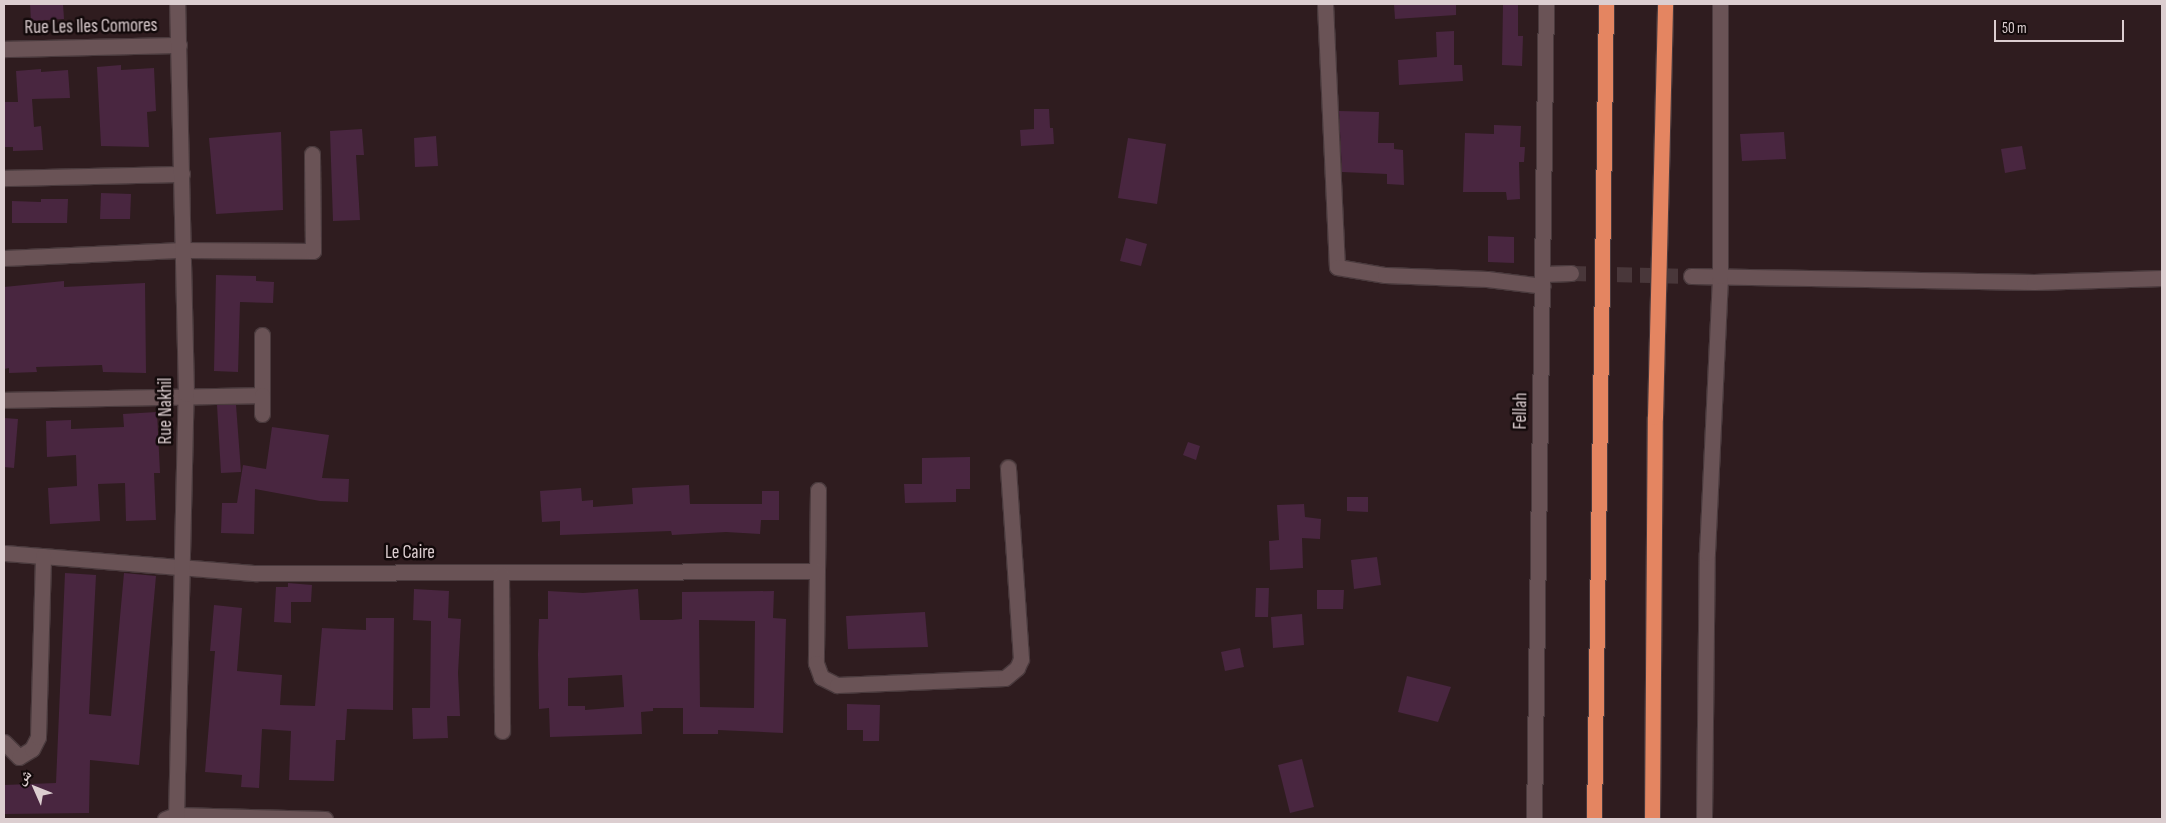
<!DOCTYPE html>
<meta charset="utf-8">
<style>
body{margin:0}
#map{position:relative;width:2166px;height:823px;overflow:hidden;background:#2f1c1f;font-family:"Sofia Sans Condensed","Noto Naskh Arabic",sans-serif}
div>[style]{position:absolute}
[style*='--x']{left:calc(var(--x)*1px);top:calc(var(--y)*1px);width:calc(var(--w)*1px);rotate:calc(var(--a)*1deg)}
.building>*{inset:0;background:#492640}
.street-tunnel>*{height:15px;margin-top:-7.5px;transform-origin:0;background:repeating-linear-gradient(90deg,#49373a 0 15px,transparent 0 23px)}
.roads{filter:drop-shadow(1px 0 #4a3a3d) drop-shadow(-1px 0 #4a3a3d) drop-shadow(0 1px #4a3a3d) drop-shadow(0 -1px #4a3a3d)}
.street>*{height:15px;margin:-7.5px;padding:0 7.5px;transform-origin:7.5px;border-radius:7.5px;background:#6a5356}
.secondary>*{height:15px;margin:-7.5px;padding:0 7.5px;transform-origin:7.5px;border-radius:7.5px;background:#6a5356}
.highway>*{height:15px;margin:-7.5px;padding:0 7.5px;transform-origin:7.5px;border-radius:7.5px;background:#e48561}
span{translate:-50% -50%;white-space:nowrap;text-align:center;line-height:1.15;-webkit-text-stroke:5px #12090a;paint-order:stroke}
.street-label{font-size:19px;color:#dcced0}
.frame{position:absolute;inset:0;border:5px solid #dcced0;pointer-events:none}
.north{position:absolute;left:10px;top:763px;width:50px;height:50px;-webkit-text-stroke:4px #12090a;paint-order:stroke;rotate:314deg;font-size:14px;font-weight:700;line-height:20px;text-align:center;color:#dcced0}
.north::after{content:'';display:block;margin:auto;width:18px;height:22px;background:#dcced0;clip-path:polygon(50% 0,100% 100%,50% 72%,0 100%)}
.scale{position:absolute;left:1994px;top:20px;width:130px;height:22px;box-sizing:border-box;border:2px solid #dcced0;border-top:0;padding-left:6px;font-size:15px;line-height:18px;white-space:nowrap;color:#dcced0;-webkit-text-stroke:4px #12090a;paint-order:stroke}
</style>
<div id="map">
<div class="building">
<div style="clip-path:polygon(30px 4px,63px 4px,64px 19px,31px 21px)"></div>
<div style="clip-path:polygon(1394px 4px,1456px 4px,1456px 15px,1395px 19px)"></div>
<div style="clip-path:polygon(1503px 4px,1518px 4px,1518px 36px,1523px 36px,1522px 66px,1502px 65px)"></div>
<div style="clip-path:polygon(1454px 31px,1454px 65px,1462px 65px,1463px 81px,1399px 85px,1398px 60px,1437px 57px,1436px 32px)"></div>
<div style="clip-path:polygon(121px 65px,121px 70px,154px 68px,156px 111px,147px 112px,149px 147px,101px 146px,97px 67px)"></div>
<div style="clip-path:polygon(41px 69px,41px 72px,68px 70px,70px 98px,32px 99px,34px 127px,41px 126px,43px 150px,13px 151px,13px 147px,4px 147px,4px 102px,18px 102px,16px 71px)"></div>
<div style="clip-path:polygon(1034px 109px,1049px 109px,1050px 128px,1053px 128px,1054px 144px,1021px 146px,1020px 130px,1034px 129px)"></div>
<div style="clip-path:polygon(1339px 111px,1379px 112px,1378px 143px,1394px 143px,1394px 149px,1403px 150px,1404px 185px,1387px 184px,1387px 174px,1342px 172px)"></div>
<div style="clip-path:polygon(1494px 125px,1521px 126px,1520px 147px,1525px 147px,1524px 162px,1519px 162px,1520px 199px,1507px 200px,1506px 192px,1463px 192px,1465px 133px,1494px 134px)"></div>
<div style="clip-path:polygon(362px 129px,364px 155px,356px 155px,360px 220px,333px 221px,330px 131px)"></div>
<div style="clip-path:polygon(281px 132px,283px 210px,216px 214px,209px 138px)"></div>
<div style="clip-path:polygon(1784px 132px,1786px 159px,1742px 161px,1740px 134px)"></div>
<div style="clip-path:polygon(436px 136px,438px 166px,415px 167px,414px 138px)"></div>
<div style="clip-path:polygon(1128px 138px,1166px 144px,1157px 204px,1118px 198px)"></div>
<div style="clip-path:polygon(2022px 146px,2026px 169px,2005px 173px,2001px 149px)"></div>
<div style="clip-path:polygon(101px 193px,131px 194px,130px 219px,100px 219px)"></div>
<div style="clip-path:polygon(41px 199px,68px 199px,67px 223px,12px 223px,12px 201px,41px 202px)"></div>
<div style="clip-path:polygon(1488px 236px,1514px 237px,1514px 263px,1488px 262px)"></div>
<div style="clip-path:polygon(1126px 238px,1147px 244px,1141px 266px,1120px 261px)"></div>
<div style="clip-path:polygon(216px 275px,256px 276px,256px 281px,274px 282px,273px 303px,240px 302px,238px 372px,214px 371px)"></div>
<div style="clip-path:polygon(64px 281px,64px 287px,145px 283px,146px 373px,103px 372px,102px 365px,36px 367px,37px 372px,9px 373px,9px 368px,4px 369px,4px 287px)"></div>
<div style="clip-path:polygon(217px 405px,236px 405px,241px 472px,221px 473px)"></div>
<div style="clip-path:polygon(157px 412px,160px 473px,154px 473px,156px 520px,126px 521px,125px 483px,98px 484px,100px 521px,50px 524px,48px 488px,77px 486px,76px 455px,47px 457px,46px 421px,71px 420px,71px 429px,124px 427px,123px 414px)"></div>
<div style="clip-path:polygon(4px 418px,18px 419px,14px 468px,4px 467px)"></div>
<div style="clip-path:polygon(272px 427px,329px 435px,322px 478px,349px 479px,348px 502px,320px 501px,255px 489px,254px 534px,221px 533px,222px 503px,237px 503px,243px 465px,266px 469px)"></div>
<div style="clip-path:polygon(1188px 442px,1200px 446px,1196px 460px,1183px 455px)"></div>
<div style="clip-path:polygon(970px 457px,970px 489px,956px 489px,956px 502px,905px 503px,904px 484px,922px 484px,922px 458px)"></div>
<div style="clip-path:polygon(689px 485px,690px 504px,762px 504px,762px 491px,779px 491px,779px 520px,761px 520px,760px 534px,726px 532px,672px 535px,671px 531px,560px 535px,560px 521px,542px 522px,540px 491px,581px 488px,582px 501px,593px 500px,593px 507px,633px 504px,632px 488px)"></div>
<div style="clip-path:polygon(1347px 497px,1368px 497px,1368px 512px,1347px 511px)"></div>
<div style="clip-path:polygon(1304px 504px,1305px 517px,1321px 519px,1320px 539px,1302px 538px,1303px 568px,1270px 570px,1269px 541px,1279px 540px,1277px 505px)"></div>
<div style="clip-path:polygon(1377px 557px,1381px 585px,1354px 589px,1351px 560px)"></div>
<div style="clip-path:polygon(65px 573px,96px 575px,89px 714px,111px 716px,124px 573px,156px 576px,139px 765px,90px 760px,89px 813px,4px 814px,4px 785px,56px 783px)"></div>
<div style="clip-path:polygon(288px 583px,312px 585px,311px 602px,291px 602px,291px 623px,274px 622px,276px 587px,288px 587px)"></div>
<div style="clip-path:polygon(1256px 588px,1269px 588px,1268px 617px,1255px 617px)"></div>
<div style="clip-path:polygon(414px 589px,449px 591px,448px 618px,461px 619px,458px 673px,460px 716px,447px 716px,448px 738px,413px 739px,412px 708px,430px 708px,431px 621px,413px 620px)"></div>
<div style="clip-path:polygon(evenodd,638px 589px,640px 620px,672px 620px,682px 619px,682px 592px,774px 591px,773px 618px,786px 619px,783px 733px,718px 730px,718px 734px,683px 734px,683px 708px,653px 708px,653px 711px,641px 712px,642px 734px,550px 737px,549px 708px,539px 709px,538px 654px,539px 619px,548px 619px,548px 591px,583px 593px,638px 589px,699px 620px,755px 621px,754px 708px,700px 707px,699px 620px,638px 589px,622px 675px,624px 707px,585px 710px,585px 706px,568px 706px,568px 678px,622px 675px)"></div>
<div style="clip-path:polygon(1317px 590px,1344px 590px,1343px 609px,1317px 609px)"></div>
<div style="clip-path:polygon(214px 605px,242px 608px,237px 671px,282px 675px,280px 705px,315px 706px,322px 628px,366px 630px,366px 618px,394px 618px,393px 710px,347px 709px,345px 740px,336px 740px,334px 781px,289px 780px,291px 731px,262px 729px,259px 788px,241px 787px,242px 775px,205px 772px,215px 651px,210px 651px)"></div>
<div style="clip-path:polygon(925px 612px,928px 647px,848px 649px,846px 616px)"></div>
<div style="clip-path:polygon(1302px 614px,1304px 645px,1273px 648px,1271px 617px)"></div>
<div style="clip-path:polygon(1240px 648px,1244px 667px,1225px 671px,1221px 652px)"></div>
<div style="clip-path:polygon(1407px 676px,1451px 687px,1438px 722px,1398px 712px)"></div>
<div style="clip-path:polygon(847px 704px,880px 705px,879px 741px,863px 741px,863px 730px,847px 730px)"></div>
<div style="clip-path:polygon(1302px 759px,1314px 807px,1290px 813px,1278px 765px)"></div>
</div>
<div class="street-tunnel">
<div style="--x:1571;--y:273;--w:120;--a:1.4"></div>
</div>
<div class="roads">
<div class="street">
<div style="--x:1325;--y:4;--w:263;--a:87.4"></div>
<div style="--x:1337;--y:267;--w:49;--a:9.5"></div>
<div style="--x:1385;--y:275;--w:102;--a:2.2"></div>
<div style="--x:1487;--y:279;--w:56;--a:7.1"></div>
<div style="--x:4;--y:49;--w:175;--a:-1.3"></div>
<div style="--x:4;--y:178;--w:178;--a:-1.3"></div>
<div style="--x:4;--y:258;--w:179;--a:-2.6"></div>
<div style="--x:183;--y:250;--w:130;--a:0.4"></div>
<div style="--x:313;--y:251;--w:97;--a:-90.6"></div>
<div style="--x:1544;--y:274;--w:27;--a:-2"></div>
<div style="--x:1691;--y:276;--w:343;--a:1"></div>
<div style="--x:2034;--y:282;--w:128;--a:-1.8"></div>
<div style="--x:4;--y:400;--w:258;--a:-1.1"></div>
<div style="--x:262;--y:395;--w:60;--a:-90"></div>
<div style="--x:262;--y:414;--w:19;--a:-90"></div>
<div style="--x:818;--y:490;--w:173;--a:90.7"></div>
<div style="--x:816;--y:663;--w:15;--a:70"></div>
<div style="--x:821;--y:677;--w:18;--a:27"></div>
<div style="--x:837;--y:685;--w:168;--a:-2.4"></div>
<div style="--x:1005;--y:678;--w:16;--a:-40"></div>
<div style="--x:1017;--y:668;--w:10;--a:-66"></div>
<div style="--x:1021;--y:659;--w:192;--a:-93.9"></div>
<div style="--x:4;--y:553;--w:252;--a:4.6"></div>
<div style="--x:255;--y:573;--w:562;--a:-0.2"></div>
<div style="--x:501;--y:574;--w:157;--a:89.6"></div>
<div style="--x:4;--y:742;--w:21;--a:45"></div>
<div style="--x:19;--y:757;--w:15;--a:-32"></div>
<div style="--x:32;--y:749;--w:13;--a:-63"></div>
<div style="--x:38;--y:737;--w:181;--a:-88.4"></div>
<div style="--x:165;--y:819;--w:12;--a:-20"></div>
<div style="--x:176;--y:815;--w:149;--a:1.5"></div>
<div style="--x:176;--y:819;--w:425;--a:-88.7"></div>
<div style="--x:186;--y:394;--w:390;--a:-91.3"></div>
</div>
<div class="secondary">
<div style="--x:1534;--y:819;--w:815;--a:-89.16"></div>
<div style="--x:1704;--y:819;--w:266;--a:-89.4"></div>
<div style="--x:1707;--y:553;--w:277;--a:-87.3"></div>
<div style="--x:1720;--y:276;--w:272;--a:-90"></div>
</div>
<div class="highway">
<div style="--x:1594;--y:819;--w:815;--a:-89.16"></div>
<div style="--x:1652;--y:819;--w:402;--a:-89.6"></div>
<div style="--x:1655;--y:417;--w:413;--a:-88.6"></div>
</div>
</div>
<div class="street-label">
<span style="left:91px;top:27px;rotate:-1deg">Rue Les Iles Comores</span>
<span style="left:166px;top:411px;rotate:-90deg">Rue Nakhil</span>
<span style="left:1521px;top:411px;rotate:-89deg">Fellah</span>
<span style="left:410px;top:553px">Le Caire</span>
</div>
<div class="frame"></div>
<div class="north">ش</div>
<div class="scale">50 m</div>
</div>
